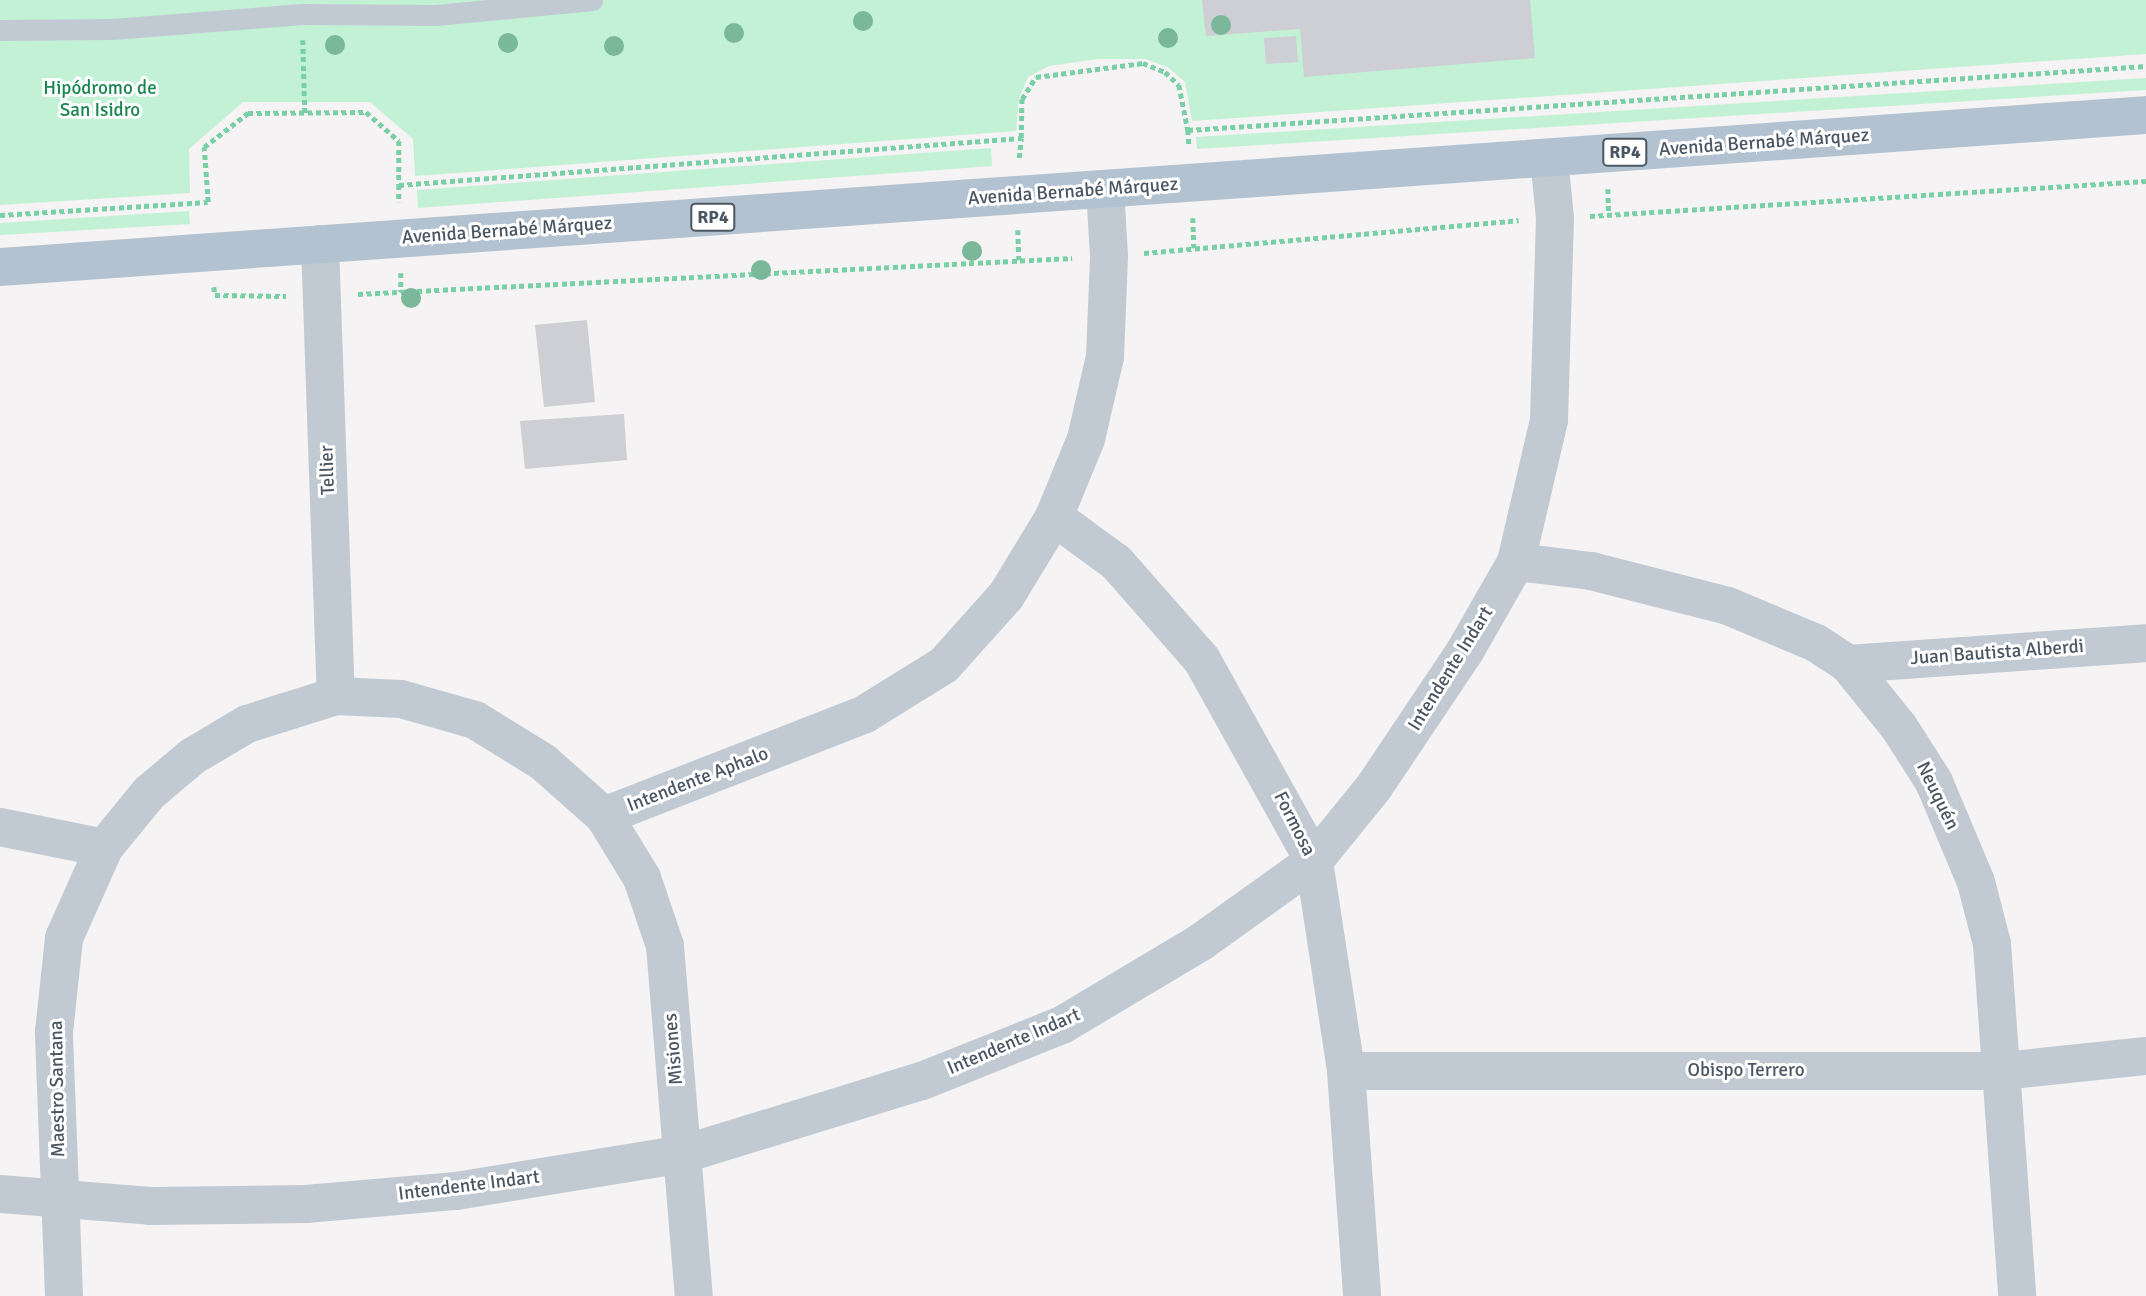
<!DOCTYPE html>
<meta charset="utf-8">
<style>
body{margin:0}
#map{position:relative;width:2146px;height:1296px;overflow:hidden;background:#f5f3f3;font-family:Signika,sans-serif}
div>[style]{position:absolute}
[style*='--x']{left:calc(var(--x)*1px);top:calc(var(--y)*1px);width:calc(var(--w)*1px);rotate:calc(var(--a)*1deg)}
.green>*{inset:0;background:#c3f1d5}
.building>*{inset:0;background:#cdcfd5}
.path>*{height:4.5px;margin-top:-2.25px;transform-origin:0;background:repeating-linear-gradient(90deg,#7ad0a6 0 5px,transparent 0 8.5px)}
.lane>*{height:21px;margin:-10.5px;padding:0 10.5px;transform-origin:10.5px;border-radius:10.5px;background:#c1cad2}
.street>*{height:38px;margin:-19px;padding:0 19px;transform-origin:19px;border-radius:19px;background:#c1cad2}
.primary>*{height:38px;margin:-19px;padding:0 19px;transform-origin:19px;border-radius:19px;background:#b3c2d1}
.trees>*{width:20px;height:20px;margin:-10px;border-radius:50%;background:#7bb799}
span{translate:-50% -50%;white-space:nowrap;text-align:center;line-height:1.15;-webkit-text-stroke:6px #fff;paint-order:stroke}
.shield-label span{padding:2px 5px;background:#fff;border:2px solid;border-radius:5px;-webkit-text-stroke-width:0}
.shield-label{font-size:18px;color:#4a5661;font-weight:700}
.park-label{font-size:19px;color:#17864f}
.street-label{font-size:19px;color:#4a5661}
</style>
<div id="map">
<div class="green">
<div style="clip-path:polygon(0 0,2146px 0,2146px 54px,1192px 121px,1185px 82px,1169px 68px,1146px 59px,1098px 59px,1049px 66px,1028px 77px,1019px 98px,1016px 131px,415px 176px,413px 139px,370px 102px,243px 102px,189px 149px,190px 193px,0 205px)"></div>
<div style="clip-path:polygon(2146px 78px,2146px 90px,1197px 149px,1196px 137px)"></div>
<div style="clip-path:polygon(991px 148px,992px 166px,418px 208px,417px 190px)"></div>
<div style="clip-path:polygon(189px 211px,190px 224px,0 235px,0 223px)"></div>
</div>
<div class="building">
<div style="clip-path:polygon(1202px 0,1530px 0,1535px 58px,1304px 77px,1300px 29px,1206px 36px)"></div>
<div style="clip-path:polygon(1296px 36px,1298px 62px,1266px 64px,1264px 38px)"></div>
<div style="clip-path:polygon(587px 320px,595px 402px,544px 407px,535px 325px)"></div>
<div style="clip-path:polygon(624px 414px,627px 460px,525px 469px,520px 421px)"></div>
</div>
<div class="path">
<div style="--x:303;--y:40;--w:73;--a:88.4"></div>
<div style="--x:1188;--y:130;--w:16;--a:86"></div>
<div style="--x:1019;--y:158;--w:20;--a:-84"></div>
<div style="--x:399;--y:185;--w:17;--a:90"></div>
<div style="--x:1608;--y:189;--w:26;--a:88"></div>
<div style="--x:0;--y:215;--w:208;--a:-3.6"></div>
<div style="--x:208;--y:202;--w:55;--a:-94.2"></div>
<div style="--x:204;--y:147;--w:56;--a:-37.7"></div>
<div style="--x:248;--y:113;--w:118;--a:-0.5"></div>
<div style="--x:366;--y:112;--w:44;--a:41.3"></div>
<div style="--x:399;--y:141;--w:44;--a:90"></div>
<div style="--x:399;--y:185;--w:624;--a:-4.32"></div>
<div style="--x:1021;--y:138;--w:39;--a:-89"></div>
<div style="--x:1022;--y:99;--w:26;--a:-58"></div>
<div style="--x:1036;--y:77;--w:108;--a:-7.5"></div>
<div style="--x:1143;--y:63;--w:24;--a:22"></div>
<div style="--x:1165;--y:72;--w:19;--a:43"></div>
<div style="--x:1179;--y:85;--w:46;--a:78.7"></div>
<div style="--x:1188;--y:130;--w:960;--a:-3.82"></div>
<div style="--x:1590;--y:216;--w:557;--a:-3.6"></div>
<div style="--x:1193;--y:218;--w:30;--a:88"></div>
<div style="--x:1018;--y:230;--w:30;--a:88"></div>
<div style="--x:1144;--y:253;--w:376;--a:-5"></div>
<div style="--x:401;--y:273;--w:19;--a:90"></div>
<div style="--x:214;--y:287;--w:8;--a:83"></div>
<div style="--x:215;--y:295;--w:71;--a:0.8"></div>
<div style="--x:358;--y:294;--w:715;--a:-2.89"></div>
</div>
<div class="lane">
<div style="--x:0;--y:30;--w:112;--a:-0.5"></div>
<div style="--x:112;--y:29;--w:191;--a:-4.5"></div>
<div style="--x:302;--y:14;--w:134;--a:0.4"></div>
<div style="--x:436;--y:15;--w:157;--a:-5.5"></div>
</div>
<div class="street">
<div style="--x:320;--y:244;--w:452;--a:88"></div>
<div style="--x:1054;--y:517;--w:77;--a:36"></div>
<div style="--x:1116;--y:562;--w:130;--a:48.7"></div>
<div style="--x:1202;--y:660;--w:230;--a:60.9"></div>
<div style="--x:1314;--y:861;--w:212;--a:81.3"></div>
<div style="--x:1346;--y:1071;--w:226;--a:85.9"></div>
<div style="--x:1516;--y:562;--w:76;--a:6.8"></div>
<div style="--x:1591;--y:571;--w:141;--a:14.3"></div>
<div style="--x:1728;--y:606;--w:95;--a:22.8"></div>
<div style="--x:1816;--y:643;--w:38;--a:33"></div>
<div style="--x:1848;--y:664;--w:81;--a:51"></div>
<div style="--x:1899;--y:727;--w:65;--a:57.5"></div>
<div style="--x:1934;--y:782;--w:108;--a:67.2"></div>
<div style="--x:1976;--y:882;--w:64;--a:75.5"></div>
<div style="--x:1992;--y:944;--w:353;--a:85.9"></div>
<div style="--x:1848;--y:664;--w:299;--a:-4"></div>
<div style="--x:604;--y:816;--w:280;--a:-21.3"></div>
<div style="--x:865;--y:714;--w:93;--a:-31.8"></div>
<div style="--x:944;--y:665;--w:93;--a:-48.1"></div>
<div style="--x:1006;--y:596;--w:92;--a:-58.7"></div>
<div style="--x:1054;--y:517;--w:84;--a:-67.7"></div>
<div style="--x:1086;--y:439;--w:84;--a:-77"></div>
<div style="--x:1105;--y:357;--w:101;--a:-87.7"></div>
<div style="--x:1109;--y:256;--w:67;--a:-93.4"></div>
<div style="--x:0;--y:827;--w:106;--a:11.4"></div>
<div style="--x:1346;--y:1071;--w:657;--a:0"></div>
<div style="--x:2003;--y:1071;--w:144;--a:-6"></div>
<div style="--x:0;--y:1194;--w:151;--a:4.5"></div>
<div style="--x:151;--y:1206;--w:155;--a:-0.7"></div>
<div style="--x:306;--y:1204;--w:151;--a:-5"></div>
<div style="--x:456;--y:1191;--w:231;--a:-9.2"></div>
<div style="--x:684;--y:1154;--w:249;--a:-17.1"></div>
<div style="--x:922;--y:1081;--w:151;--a:-21.8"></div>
<div style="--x:1062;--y:1025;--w:162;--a:-30.8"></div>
<div style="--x:1201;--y:942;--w:139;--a:-35.6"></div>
<div style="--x:1314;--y:861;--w:95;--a:-51"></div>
<div style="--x:1374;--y:787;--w:164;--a:-56.2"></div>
<div style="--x:1465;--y:651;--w:103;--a:-60.2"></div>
<div style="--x:1516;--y:562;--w:146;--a:-76.9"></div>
<div style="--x:1549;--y:420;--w:202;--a:-88.3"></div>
<div style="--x:1555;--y:218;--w:60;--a:-95.7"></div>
<div style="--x:64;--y:1296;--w:264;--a:-92.2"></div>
<div style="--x:54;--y:1032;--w:95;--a:-83.9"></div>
<div style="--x:64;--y:938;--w:98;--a:-66"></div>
<div style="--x:104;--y:848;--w:71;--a:-50.7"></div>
<div style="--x:149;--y:793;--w:57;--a:-40.1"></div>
<div style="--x:193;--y:756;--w:63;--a:-30.7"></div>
<div style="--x:247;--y:724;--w:93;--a:-17.5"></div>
<div style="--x:336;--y:696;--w:65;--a:2.6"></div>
<div style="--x:401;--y:699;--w:77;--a:15.8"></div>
<div style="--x:475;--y:720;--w:80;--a:31.7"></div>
<div style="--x:543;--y:762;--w:81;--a:41.5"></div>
<div style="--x:604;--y:816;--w:73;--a:58.5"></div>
<div style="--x:642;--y:878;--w:72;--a:71.3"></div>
<div style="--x:665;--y:946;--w:351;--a:85.3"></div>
</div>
<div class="primary">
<div style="--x:0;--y:267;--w:2151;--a:-4.05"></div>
</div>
<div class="trees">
<div style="left:863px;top:21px"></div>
<div style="left:1221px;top:25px"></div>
<div style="left:734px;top:33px"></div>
<div style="left:1168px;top:38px"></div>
<div style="left:508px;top:43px"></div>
<div style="left:335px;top:45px"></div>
<div style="left:614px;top:46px"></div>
<div style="left:972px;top:251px"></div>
<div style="left:761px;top:270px"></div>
<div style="left:411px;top:298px"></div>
</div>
<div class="shield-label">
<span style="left:1625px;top:152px">RP4</span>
<span style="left:713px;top:217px">RP4</span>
</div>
<div class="park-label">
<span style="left:100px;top:100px">Hipódromo de<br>San Isidro</span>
</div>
<div class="street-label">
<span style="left:1764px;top:143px;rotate:-4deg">Avenida Bernabé Márquez</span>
<span style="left:1073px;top:192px;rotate:-4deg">Avenida Bernabé Márquez</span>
<span style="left:507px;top:231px;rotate:-4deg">Avenida Bernabé Márquez</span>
<span style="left:328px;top:470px;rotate:-92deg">Tellier</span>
<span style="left:1997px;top:653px;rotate:-4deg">Juan Bautista Alberdi</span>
<span style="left:1451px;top:669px;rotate:-58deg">Intendente Indart</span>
<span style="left:698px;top:780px;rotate:-21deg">Intendente Aphalo</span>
<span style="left:1937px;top:796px;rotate:64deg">Neuquén</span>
<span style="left:1294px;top:824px;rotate:63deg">Formosa</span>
<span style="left:1014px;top:1042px;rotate:-23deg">Intendente Indart</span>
<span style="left:674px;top:1049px;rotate:-95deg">Misiones</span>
<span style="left:1746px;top:1071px">Obispo Terrero</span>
<span style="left:58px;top:1089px;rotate:-91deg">Maestro Santana</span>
<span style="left:469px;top:1186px;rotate:-7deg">Intendente Indart</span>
</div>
</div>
